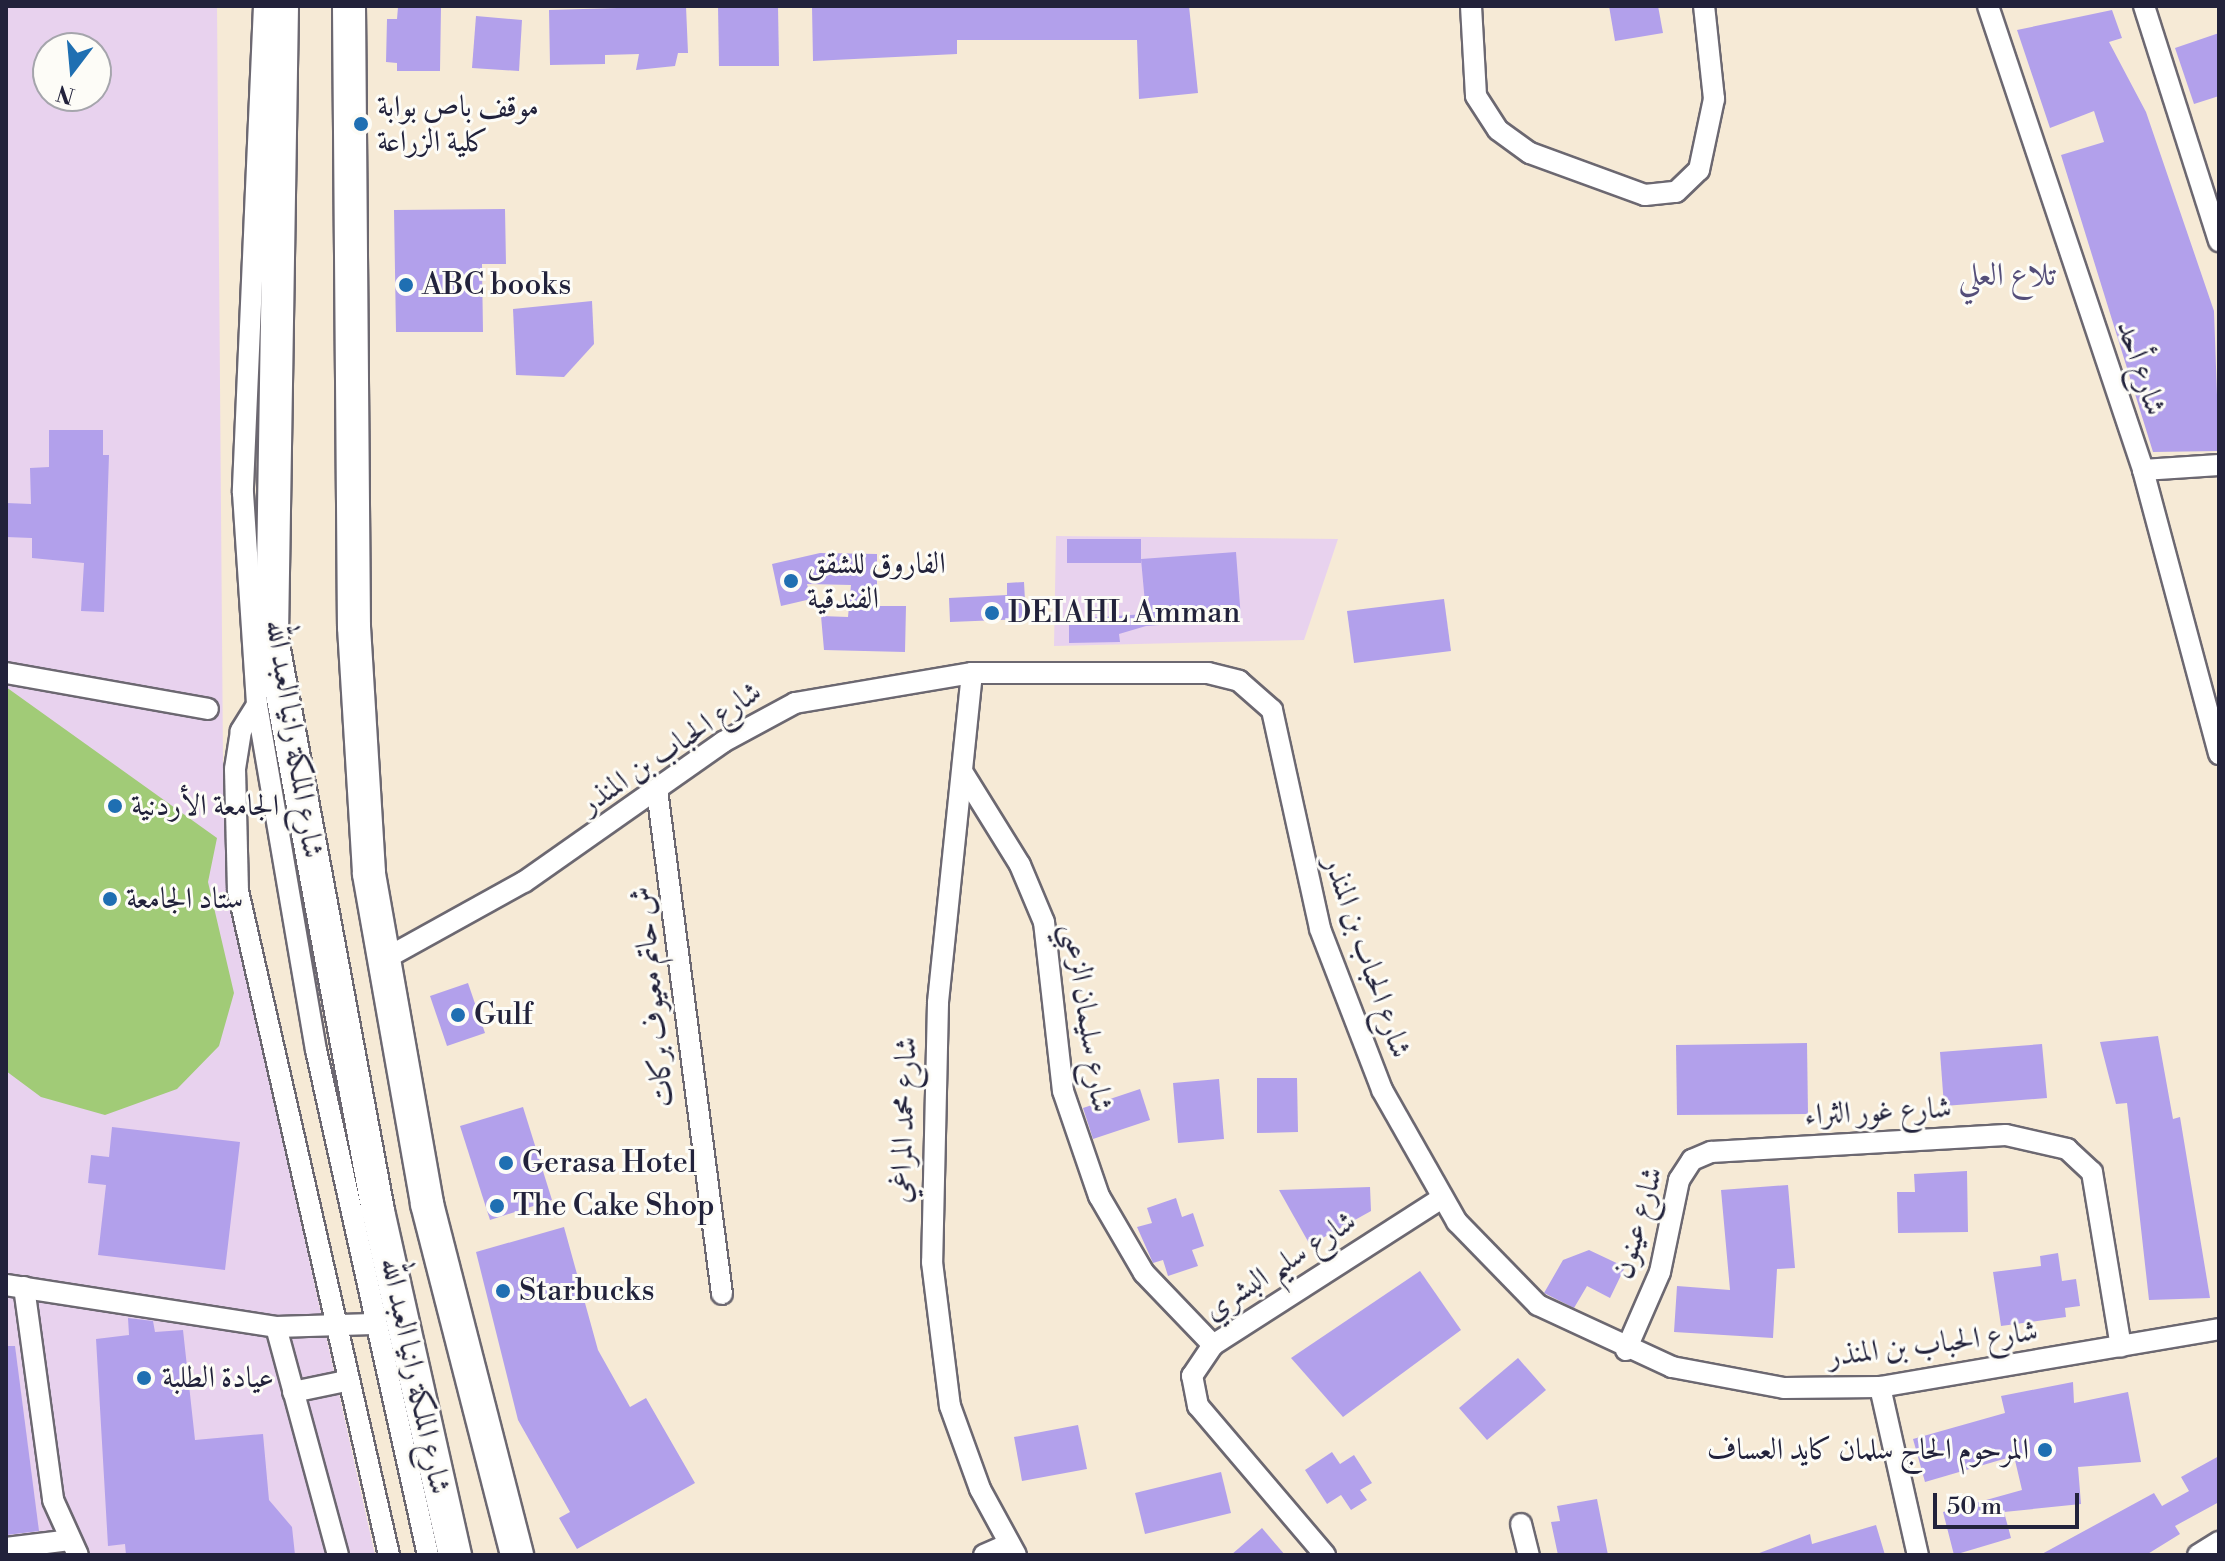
<!DOCTYPE html>
<meta charset="utf-8">
<style>
body{margin:0}
#map{position:relative;width:2225px;height:1561px;overflow:hidden;background:#f6ead6;font-family:"Libre Bodoni",Amiri,serif}
div>[style]{position:absolute}
[style*='--x']{left:calc(var(--x)*1px);top:calc(var(--y)*1px);width:calc(var(--w)*1px);rotate:calc(var(--a)*1deg)}
.built>*{inset:0;background:#e8d2ee}
.green>*{inset:0;background:#a1cb77}
.building>*{inset:0;background:#b2a0eb}
.roads{filter:drop-shadow(2px 0 #6c6871) drop-shadow(-2px 0 #6c6871) drop-shadow(0 2px #6c6871) drop-shadow(0 -2px #6c6871)}
.street>*{height:20px;margin:-10px;padding:0 10px;transform-origin:10px;border-radius:10px;background:#fff}
.primary>*{height:32px;margin:-16px;padding:0 16px;transform-origin:16px;border-radius:16px;background:#fff}
.dots>*{width:22px;height:22px;translate:-50% -50%;box-sizing:border-box;border:4px solid #fdfcf7;border-radius:50%}
span{translate:-50% -50%;white-space:nowrap;text-align:center;line-height:1.15;-webkit-text-stroke:6px #fdfcf7;paint-order:stroke}
.poi-label{font-size:30px;color:#22223b}
.left{translate:0 -50%;text-align:left}
.right{translate:-100% -50%;text-align:right}
.street-label{font-size:30px;color:#22223b}
.neighbourhood-label{font-size:32px;color:#544e79}
.frame{position:absolute;inset:0;border:8px solid #22223b;pointer-events:none}
.north{position:absolute;left:32px;top:32px;width:80px;height:80px;box-sizing:border-box;background:#fdfcf7;border:2px solid #a5a5ac;border-radius:50%;rotate:196deg;font-size:22px;font-weight:700;line-height:32px;text-align:center;color:#22223b}
.north::after{content:'';display:block;margin:auto;width:28px;height:36px;background:#1f6fb2;clip-path:polygon(50% 0,100% 100%,50% 72%,0 100%)}
.scale{position:absolute;left:1933px;top:1493px;width:146px;height:36px;box-sizing:border-box;border:4px solid #22223b;border-top:0;padding-left:10px;font-size:24px;line-height:28px;white-space:nowrap;color:#22223b;-webkit-text-stroke:6px #fdfcf7;paint-order:stroke}
</style>
<div id="map">
<div class="built">
<div style="clip-path:polygon(evenodd,6px 6px,217px 6px,223px 760px,234px 923px,375px 1555px,6px 1555px,6px 6px,48px 48px,96px 48px,96px 96px,48px 96px,48px 48px)"></div>
<div style="clip-path:polygon(1056px 536px,1338px 539px,1304px 640px,1054px 646px)"></div>
</div>
<div class="green">
<div style="clip-path:polygon(6px 687px,217px 838px,208px 882px,234px 993px,219px 1046px,177px 1089px,105px 1115px,41px 1097px,6px 1071px)"></div>
</div>
<div class="building">
<div style="clip-path:polygon(686px 6px,688px 53px,678px 53px,675px 66px,636px 70px,639px 54px,605px 55px,605px 64px,550px 65px,549px 10px)"></div>
<div style="clip-path:polygon(718px 6px,778px 6px,779px 66px,719px 66px)"></div>
<div style="clip-path:polygon(1189px 6px,1198px 93px,1139px 99px,1137px 40px,957px 40px,957px 54px,813px 61px,812px 7px)"></div>
<div style="clip-path:polygon(1609px 6px,1658px 6px,1663px 33px,1615px 41px)"></div>
<div style="clip-path:polygon(398px 7px,441px 8px,440px 71px,397px 71px,397px 63px,386px 62px,387px 19px,397px 19px)"></div>
<div style="clip-path:polygon(2112px 10px,2122px 38px,2109px 42px,2146px 112px,2214px 311px,2219px 451px,2153px 452px,2061px 155px,2104px 142px,2094px 111px,2050px 128px,2017px 30px)"></div>
<div style="clip-path:polygon(476px 16px,522px 20px,519px 71px,472px 68px)"></div>
<div style="clip-path:polygon(2219px 33px,2219px 96px,2194px 104px,2175px 48px)"></div>
<div style="clip-path:polygon(505px 209px,506px 264px,482px 264px,483px 332px,396px 332px,394px 210px)"></div>
<div style="clip-path:polygon(592px 301px,594px 344px,564px 377px,516px 375px,513px 309px)"></div>
<div style="clip-path:polygon(49px 430px,103px 430px,103px 455px,109px 455px,104px 612px,81px 611px,84px 563px,32px 558px,32px 538px,6px 537px,6px 503px,31px 504px,30px 468px,49px 467px)"></div>
<div style="clip-path:polygon(1067px 539px,1141px 539px,1141px 563px,1067px 563px)"></div>
<div style="clip-path:polygon(1236px 552px,1241px 619px,1146px 626px,1119px 634px,1120px 642px,1069px 643px,1069px 619px,1146px 614px,1141px 559px)"></div>
<div style="clip-path:polygon(820px 553px,877px 554px,877px 606px,906px 606px,905px 652px,824px 650px,821px 616px,848px 617px,851px 585px,807px 584px,811px 599px,781px 606px,772px 564px)"></div>
<div style="clip-path:polygon(1024px 582px,1026px 619px,950px 622px,949px 598px,1007px 595px,1007px 583px)"></div>
<div style="clip-path:polygon(1444px 599px,1451px 651px,1354px 663px,1347px 611px)"></div>
<div style="clip-path:polygon(468px 983px,485px 1033px,447px 1046px,430px 996px)"></div>
<div style="clip-path:polygon(2158px 1036px,2173px 1119px,2180px 1117px,2210px 1298px,2149px 1300px,2127px 1103px,2116px 1104px,2100px 1042px)"></div>
<div style="clip-path:polygon(1807px 1043px,1808px 1114px,1677px 1115px,1676px 1045px)"></div>
<div style="clip-path:polygon(2042px 1044px,2047px 1098px,1944px 1106px,1940px 1052px)"></div>
<div style="clip-path:polygon(1257px 1078px,1297px 1078px,1298px 1132px,1257px 1133px)"></div>
<div style="clip-path:polygon(1219px 1079px,1224px 1139px,1178px 1143px,1173px 1083px)"></div>
<div style="clip-path:polygon(1140px 1089px,1150px 1120px,1093px 1139px,1083px 1108px)"></div>
<div style="clip-path:polygon(523px 1107px,552px 1200px,490px 1220px,460px 1126px)"></div>
<div style="clip-path:polygon(112px 1127px,240px 1142px,225px 1270px,98px 1255px,106px 1185px,88px 1183px,91px 1155px,109px 1157px)"></div>
<div style="clip-path:polygon(1967px 1171px,1968px 1232px,1898px 1233px,1897px 1192px,1915px 1192px,1914px 1174px)"></div>
<div style="clip-path:polygon(1788px 1185px,1795px 1268px,1777px 1269px,1773px 1338px,1674px 1332px,1677px 1286px,1730px 1290px,1721px 1190px)"></div>
<div style="clip-path:polygon(1370px 1187px,1371px 1211px,1310px 1245px,1279px 1190px)"></div>
<div style="clip-path:polygon(1176px 1198px,1182px 1217px,1193px 1213px,1204px 1246px,1192px 1250px,1198px 1266px,1168px 1276px,1163px 1260px,1153px 1263px,1137px 1227px,1152px 1223px,1147px 1208px)"></div>
<div style="clip-path:polygon(564px 1227px,598px 1350px,630px 1407px,646px 1398px,695px 1483px,577px 1549px,559px 1518px,570px 1512px,518px 1420px,476px 1252px)"></div>
<div style="clip-path:polygon(1589px 1250px,1625px 1267px,1610px 1298px,1587px 1286px,1574px 1308px,1544px 1293px,1563px 1260px)"></div>
<div style="clip-path:polygon(2058px 1253px,2062px 1281px,2076px 1279px,2080px 1306px,2065px 1308px,2066px 1317px,2001px 1326px,1993px 1272px,2041px 1266px,2040px 1256px)"></div>
<div style="clip-path:polygon(1420px 1271px,1461px 1330px,1343px 1417px,1291px 1358px)"></div>
<div style="clip-path:polygon(128px 1318px,153px 1321px,155px 1332px,183px 1330px,195px 1440px,263px 1434px,269px 1500px,292px 1527px,295px 1555px,126px 1555px,125px 1544px,108px 1546px,96px 1339px,129px 1335px)"></div>
<div style="clip-path:polygon(6px 1346px,15px 1346px,39px 1531px,6px 1535px)"></div>
<div style="clip-path:polygon(1518px 1358px,1546px 1390px,1487px 1440px,1459px 1408px)"></div>
<div style="clip-path:polygon(2073px 1382px,2074px 1403px,2128px 1392px,2141px 1462px,2078px 1467px,2081px 1504px,2004px 1512px,2011px 1538px,1954px 1555px,1943px 1512px,2022px 1490px,2014px 1456px,1925px 1482px,1913px 1439px,2005px 1413px,2001px 1396px)"></div>
<div style="clip-path:polygon(1078px 1425px,1087px 1469px,1022px 1481px,1014px 1437px)"></div>
<div style="clip-path:polygon(1332px 1452px,1340px 1464px,1354px 1455px,1372px 1483px,1360px 1490px,1367px 1500px,1351px 1510px,1341px 1495px,1327px 1504px,1305px 1470px)"></div>
<div style="clip-path:polygon(2219px 1456px,2219px 1502px,2175px 1526px,2180px 1534px,2146px 1555px,2040px 1555px,2154px 1493px,2162px 1506px,2189px 1491px,2181px 1477px)"></div>
<div style="clip-path:polygon(1221px 1472px,1231px 1513px,1145px 1534px,1135px 1493px)"></div>
<div style="clip-path:polygon(1597px 1499px,1608px 1555px,1558px 1555px,1551px 1522px,1560px 1521px,1557px 1506px)"></div>
<div style="clip-path:polygon(1876px 1525px,1885px 1555px,1754px 1555px,1810px 1534px,1812px 1544px)"></div>
<div style="clip-path:polygon(1262px 1528px,1285px 1555px,1231px 1555px)"></div>
</div>
<div class="roads">
<div class="street">
<div style="--x:264;--y:6;--w:487;--a:92.5"></div>
<div style="--x:243;--y:493;--w:212;--a:86.2"></div>
<div style="--x:257;--y:705;--w:350;--a:80.3"></div>
<div style="--x:316;--y:1050;--w:517;--a:77.5"></div>
<div style="--x:1471;--y:6;--w:90;--a:86.8"></div>
<div style="--x:1476;--y:96;--w:40;--a:57.1"></div>
<div style="--x:1498;--y:130;--w:39;--a:36"></div>
<div style="--x:1530;--y:153;--w:122;--a:20.1"></div>
<div style="--x:1645;--y:195;--w:31;--a:-6"></div>
<div style="--x:1676;--y:192;--w:32;--a:-44"></div>
<div style="--x:1699;--y:170;--w:73;--a:-78.1"></div>
<div style="--x:1714;--y:99;--w:94;--a:-96.1"></div>
<div style="--x:1988;--y:6;--w:489;--a:71.5"></div>
<div style="--x:2143;--y:470;--w:294;--a:75"></div>
<div style="--x:2144;--y:6;--w:247;--a:72.3"></div>
<div style="--x:2143;--y:470;--w:76;--a:-3.8"></div>
<div style="--x:6;--y:673;--w:205;--a:10.1"></div>
<div style="--x:972;--y:673;--w:332;--a:95.9"></div>
<div style="--x:938;--y:1003;--w:259;--a:91.3"></div>
<div style="--x:932;--y:1262;--w:145;--a:82.9"></div>
<div style="--x:950;--y:1406;--w:88;--a:70.1"></div>
<div style="--x:980;--y:1489;--w:75;--a:61.4"></div>
<div style="--x:257;--y:705;--w:31;--a:122"></div>
<div style="--x:241;--y:731;--w:38;--a:99"></div>
<div style="--x:235;--y:769;--w:122;--a:88.6"></div>
<div style="--x:238;--y:891;--w:681;--a:77.19"></div>
<div style="--x:963;--y:773;--w:108;--a:58.2"></div>
<div style="--x:1020;--y:865;--w:62;--a:67.2"></div>
<div style="--x:1044;--y:922;--w:170;--a:83.6"></div>
<div style="--x:1063;--y:1091;--w:111;--a:71.1"></div>
<div style="--x:1099;--y:1196;--w:89;--a:59.7"></div>
<div style="--x:1144;--y:1273;--w:100;--a:46.2"></div>
<div style="--x:657;--y:790;--w:508;--a:82.65"></div>
<div style="--x:383;--y:960;--w:161;--a:-29"></div>
<div style="--x:524;--y:882;--w:243;--a:-35.1"></div>
<div style="--x:723;--y:742;--w:82;--a:-28.4"></div>
<div style="--x:795;--y:703;--w:180;--a:-9.6"></div>
<div style="--x:972;--y:673;--w:236;--a:0"></div>
<div style="--x:1208;--y:673;--w:32;--a:14"></div>
<div style="--x:1239;--y:681;--w:44;--a:41.3"></div>
<div style="--x:1272;--y:710;--w:224;--a:77.6"></div>
<div style="--x:1320;--y:929;--w:173;--a:68.9"></div>
<div style="--x:1382;--y:1090;--w:152;--a:60.4"></div>
<div style="--x:1457;--y:1222;--w:116;--a:45.7"></div>
<div style="--x:1538;--y:1305;--w:148;--a:24.8"></div>
<div style="--x:1672;--y:1367;--w:114;--a:10.6"></div>
<div style="--x:1784;--y:1388;--w:96;--a:-0.6"></div>
<div style="--x:1880;--y:1387;--w:344;--a:-9.7"></div>
<div style="--x:6;--y:1285;--w:273;--a:8.8"></div>
<div style="--x:276;--y:1327;--w:97;--a:-1.8"></div>
<div style="--x:24;--y:1287;--w:215;--a:82.2"></div>
<div style="--x:53;--y:1500;--w:60;--a:65.6"></div>
<div style="--x:276;--y:1327;--w:236;--a:74.8"></div>
<div style="--x:1626;--y:1350;--w:85;--a:-66.4"></div>
<div style="--x:1660;--y:1272;--w:94;--a:-78.3"></div>
<div style="--x:1679;--y:1180;--w:24;--a:-57"></div>
<div style="--x:1692;--y:1160;--w:21;--a:-23"></div>
<div style="--x:1711;--y:1152;--w:295;--a:-3.3"></div>
<div style="--x:2006;--y:1135;--w:63;--a:12.9"></div>
<div style="--x:2067;--y:1149;--w:34;--a:43"></div>
<div style="--x:2092;--y:1172;--w:177;--a:80.6"></div>
<div style="--x:1880;--y:1387;--w:172;--a:77.3"></div>
<div style="--x:293;--y:1392;--w:54;--a:-11.7"></div>
<div style="--x:1521;--y:1524;--w:32;--a:76"></div>
<div style="--x:6;--y:1548;--w:64;--a:-7.1"></div>
<div style="--x:984;--y:1555;--w:27;--a:-24"></div>
<div style="--x:1325;--y:1555;--w:196;--a:-130.4"></div>
<div style="--x:1198;--y:1406;--w:31;--a:-101"></div>
<div style="--x:1192;--y:1376;--w:37;--a:-56"></div>
<div style="--x:1213;--y:1345;--w:272;--a:-32.7"></div>
<div style="--x:2198;--y:1555;--w:25;--a:-32"></div>
</div>
<div class="primary">
<div style="--x:282;--y:6;--w:633;--a:90.91"></div>
<div style="--x:272;--y:639;--w:582;--a:79.5"></div>
<div style="--x:378;--y:1211;--w:353;--a:77.4"></div>
<div style="--x:349;--y:6;--w:621;--a:89.54"></div>
<div style="--x:354;--y:627;--w:247;--a:86.5"></div>
<div style="--x:369;--y:874;--w:335;--a:80"></div>
<div style="--x:427;--y:1204;--w:362;--a:75.6"></div>
</div>
</div>
<div class="dots">
<div style="left:361px;top:124px;background:#1f6fb2"></div>
<div style="left:406px;top:285px;background:#1f6fb2"></div>
<div style="left:791px;top:581px;background:#1f6fb2"></div>
<div style="left:992px;top:613px;background:#1f6fb2"></div>
<div style="left:115px;top:806px;background:#1f6fb2"></div>
<div style="left:110px;top:899px;background:#1f6fb2"></div>
<div style="left:458px;top:1015px;background:#1f6fb2"></div>
<div style="left:506px;top:1163px;background:#1f6fb2"></div>
<div style="left:497px;top:1206px;background:#1f6fb2"></div>
<div style="left:503px;top:1291px;background:#1f6fb2"></div>
<div style="left:144px;top:1378px;background:#1f6fb2"></div>
<div style="left:2045px;top:1450px;background:#1f6fb2"></div>
</div>
<div class="poi-label">
<span class="left" style="left:377px;top:124px">موقف باص بوابة<br>كلية الزراعة</span>
<span class="left" style="left:422px;top:285px">ABC books</span>
<span class="left" style="left:807px;top:581px">الفاروق للشقق<br>الفندقية</span>
<span class="left" style="left:1008px;top:613px">DEIAHL Amman</span>
<span class="left" style="left:131px;top:806px">الجامعة الأردنية</span>
<span class="left" style="left:126px;top:899px">ستاد الجامعة</span>
<span class="left" style="left:474px;top:1015px">Gulf</span>
<span class="left" style="left:522px;top:1163px">Gerasa Hotel</span>
<span class="left" style="left:513px;top:1206px">The Cake Shop</span>
<span class="left" style="left:519px;top:1291px">Starbucks</span>
<span class="left" style="left:162px;top:1378px">عيادة الطلبة</span>
<span class="right" style="left:2029px;top:1450px">المرحوم الحاج سلمان كايد العساف</span>
</div>
<div class="street-label">
<span style="left:2141px;top:368px;rotate:72deg">شارع أحد</span>
<span style="left:294px;top:739px;rotate:81deg">شارع الملكة رانيا العبد الله</span>
<span style="left:671px;top:748px;rotate:-34deg">شارع الحباب بن المنذر</span>
<span style="left:1367px;top:957px;rotate:71deg">شارع الحباب بن المنذر</span>
<span style="left:653px;top:997px;rotate:-96deg">ش حاتم معيوف بركات</span>
<span style="left:1087px;top:1018px;rotate:81deg">شارع سليمان الزعبي</span>
<span style="left:1878px;top:1112px;rotate:-3deg">شارع غور الثراء</span>
<span style="left:904px;top:1120px;rotate:-88deg">شارع محمد المراغي</span>
<span style="left:1638px;top:1223px;rotate:-74deg">شارع عينون</span>
<span style="left:1280px;top:1266px;rotate:-33deg">شارع سليم البشري</span>
<span style="left:1933px;top:1344px;rotate:-7deg">شارع الحباب بن المنذر</span>
<span style="left:415px;top:1376px;rotate:78deg">شارع الملكة رانيا العبد الله</span>
</div>
<div class="neighbourhood-label">
<span style="left:2007px;top:275px">تلاع العلي</span>
</div>
<div class="frame"></div>
<div class="north">N</div>
<div class="scale">50 m</div>
</div>
